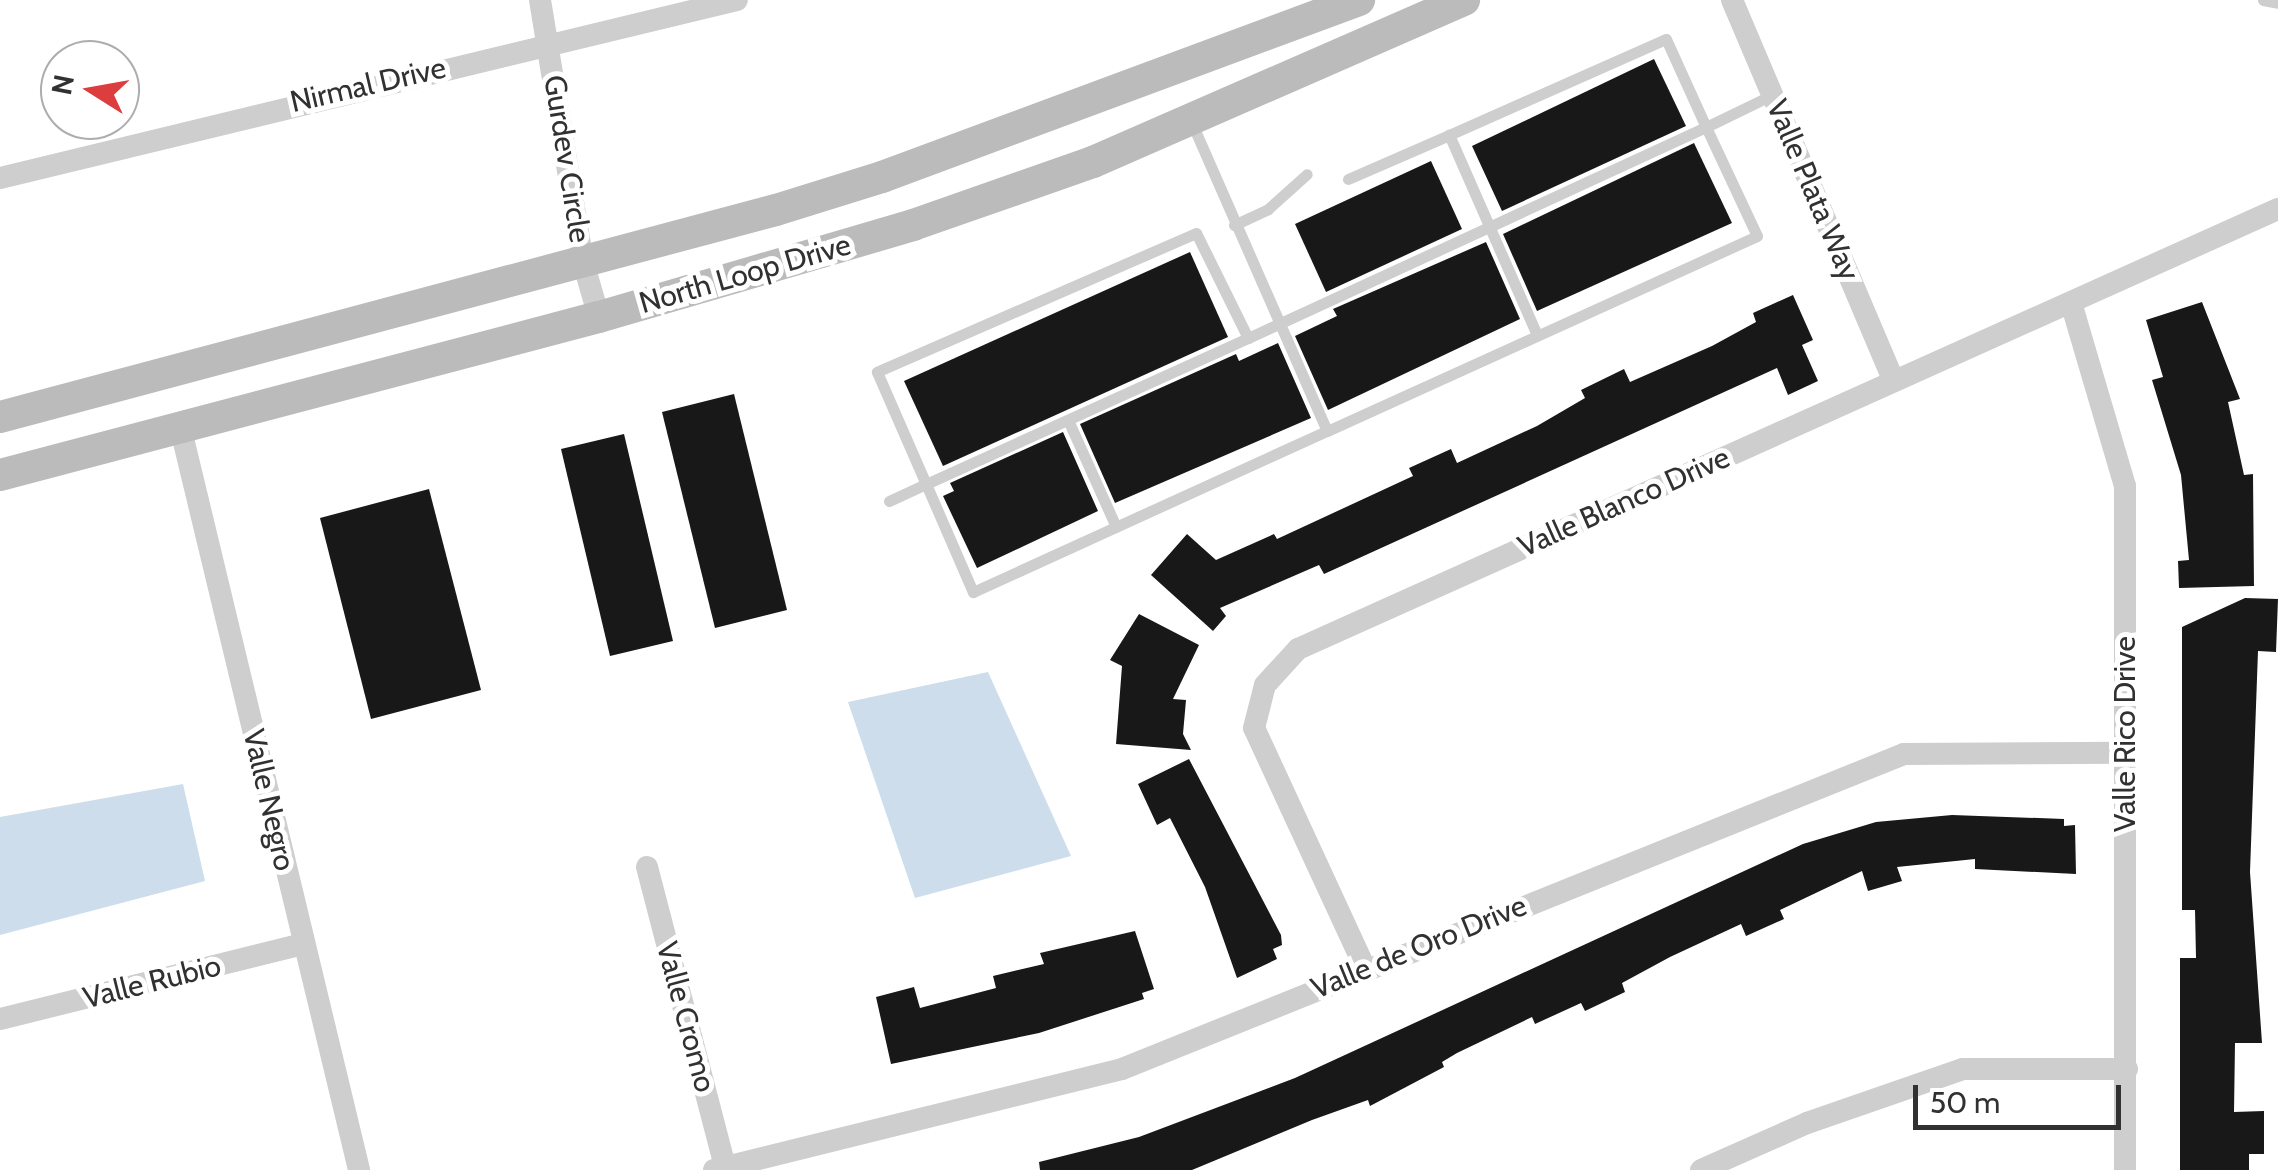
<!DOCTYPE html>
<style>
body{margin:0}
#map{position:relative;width:2278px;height:1170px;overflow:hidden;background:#fff;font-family:Cabin,sans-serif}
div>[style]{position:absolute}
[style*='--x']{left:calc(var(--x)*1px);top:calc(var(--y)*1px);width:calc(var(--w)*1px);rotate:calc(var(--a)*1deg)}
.water>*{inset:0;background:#cdddeb}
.building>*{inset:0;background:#181818}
.service>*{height:11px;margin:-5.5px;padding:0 5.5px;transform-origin:5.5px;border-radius:5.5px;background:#cecece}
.minor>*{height:22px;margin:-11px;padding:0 11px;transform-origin:11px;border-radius:11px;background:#cecece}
.secondary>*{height:32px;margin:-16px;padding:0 16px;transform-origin:16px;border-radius:16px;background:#bbb}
span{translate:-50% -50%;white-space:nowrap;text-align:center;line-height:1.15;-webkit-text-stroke:10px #fff;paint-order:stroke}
.street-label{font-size:30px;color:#313131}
.north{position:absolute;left:40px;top:40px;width:100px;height:100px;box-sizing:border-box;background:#fff;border:2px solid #adadad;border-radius:50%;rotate:281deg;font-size:28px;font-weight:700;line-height:40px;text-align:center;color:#313131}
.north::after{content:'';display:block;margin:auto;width:35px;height:45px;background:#dc3e3f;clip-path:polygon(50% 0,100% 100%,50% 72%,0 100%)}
.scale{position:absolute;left:1913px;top:1085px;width:208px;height:45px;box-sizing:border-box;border:5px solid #313131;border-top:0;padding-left:12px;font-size:30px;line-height:35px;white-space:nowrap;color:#313131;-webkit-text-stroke:8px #fff;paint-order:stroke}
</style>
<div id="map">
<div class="water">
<div style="clip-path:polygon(988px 672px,1071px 856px,915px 898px,848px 702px)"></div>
<div style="clip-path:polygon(183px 784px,205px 881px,0 935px,0 817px)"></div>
</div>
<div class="building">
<div style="clip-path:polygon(1654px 59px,1686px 126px,1502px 211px,1472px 146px)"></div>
<div style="clip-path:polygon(1694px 143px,1732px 223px,1537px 311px,1503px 234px)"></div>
<div style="clip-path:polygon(1431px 161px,1462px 229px,1326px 292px,1295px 224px)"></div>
<div style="clip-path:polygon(1486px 242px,1520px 319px,1328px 410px,1295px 336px,1337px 316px,1333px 309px)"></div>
<div style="clip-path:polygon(1190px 252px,1228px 337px,943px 466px,904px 381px)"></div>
<div style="clip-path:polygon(1793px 295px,1813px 340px,1802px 345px,1818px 381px,1788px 395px,1777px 368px,1324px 574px,1319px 565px,1220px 608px,1226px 616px,1213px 631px,1151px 575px,1187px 534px,1216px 560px,1274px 534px,1277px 539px,1413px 476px,1409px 468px,1451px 449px,1457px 463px,1537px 426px,1585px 398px,1581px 390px,1624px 369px,1630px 382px,1712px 346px,1756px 322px,1753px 313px)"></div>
<div style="clip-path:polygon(2202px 302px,2240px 399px,2228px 402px,2244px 475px,2253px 474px,2254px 586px,2179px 588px,2178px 561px,2189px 560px,2181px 475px,2152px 380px,2163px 377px,2146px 320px)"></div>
<div style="clip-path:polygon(1278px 343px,1311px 418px,1115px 503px,1080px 424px,1236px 354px,1239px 361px)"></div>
<div style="clip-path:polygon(734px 394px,787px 610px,715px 628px,662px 412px)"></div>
<div style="clip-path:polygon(1063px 432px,1098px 511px,977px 568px,943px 496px,954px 491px,950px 483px)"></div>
<div style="clip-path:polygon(624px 434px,673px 641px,610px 656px,561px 449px)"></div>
<div style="clip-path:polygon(429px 489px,481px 690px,371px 719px,320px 518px)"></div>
<div style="clip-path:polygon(2245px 598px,2278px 599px,2276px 652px,2258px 651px,2250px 872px,2262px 1043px,2235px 1043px,2234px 1112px,2264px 1111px,2264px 1154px,2249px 1154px,2249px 1170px,2180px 1170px,2180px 958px,2196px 958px,2195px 910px,2182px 910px,2182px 627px)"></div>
<div style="clip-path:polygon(1139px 614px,1199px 645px,1173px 699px,1186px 700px,1183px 734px,1191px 750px,1116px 744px,1122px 666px,1110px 660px)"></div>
<div style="clip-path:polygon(1189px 759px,1281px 935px,1282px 945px,1273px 949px,1277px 959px,1237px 978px,1205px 887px,1170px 818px,1157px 825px,1138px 784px)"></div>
<div style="clip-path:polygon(1952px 815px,2064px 819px,2064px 826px,2075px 825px,2076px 874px,1975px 869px,1975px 859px,1897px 867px,1902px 881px,1868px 891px,1862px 871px,1780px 910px,1784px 919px,1746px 936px,1741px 924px,1670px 957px,1622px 983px,1625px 992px,1585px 1011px,1581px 1003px,1535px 1024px,1532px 1017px,1457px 1053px,1442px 1062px,1444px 1067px,1370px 1106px,1368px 1100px,1312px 1120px,1192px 1170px,1040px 1170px,1039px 1162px,1139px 1137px,1295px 1078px,1803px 844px,1876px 822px)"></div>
<div style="clip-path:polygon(1135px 931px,1154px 989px,1142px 993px,1144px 999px,1039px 1033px,891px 1064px,876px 997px,914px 987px,920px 1008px,996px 988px,993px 976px,1044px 964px,1040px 953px)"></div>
</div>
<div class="service">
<div style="--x:2263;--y:0;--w:15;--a:11"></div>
<div style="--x:1348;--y:179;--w:110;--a:-23.5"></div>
<div style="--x:1234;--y:225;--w:38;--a:-25"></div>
<div style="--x:1268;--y:209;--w:52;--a:-41.9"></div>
<div style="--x:1537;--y:335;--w:219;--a:-113.7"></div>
<div style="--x:1449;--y:135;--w:237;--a:-23.9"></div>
<div style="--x:1666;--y:39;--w:97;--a:65.6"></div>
<div style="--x:1706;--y:127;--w:73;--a:-25.9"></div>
<div style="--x:1248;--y:338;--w:504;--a:-24.74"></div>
<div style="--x:1706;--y:127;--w:120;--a:64.9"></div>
<div style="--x:1757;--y:236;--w:472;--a:155.6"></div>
<div style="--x:1068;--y:420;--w:117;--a:65.8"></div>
<div style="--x:889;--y:501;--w:41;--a:-24.7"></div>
<div style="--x:926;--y:484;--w:354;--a:-24.4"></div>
<div style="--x:1248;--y:338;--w:117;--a:-116.3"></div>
<div style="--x:1196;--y:233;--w:348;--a:156.5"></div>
<div style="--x:877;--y:372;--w:122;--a:66.4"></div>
<div style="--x:926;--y:484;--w:118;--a:66.5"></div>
<div style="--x:973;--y:592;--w:389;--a:-24.5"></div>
<div style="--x:1327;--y:431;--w:335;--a:-113.7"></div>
</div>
<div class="minor">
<div style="--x:540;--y:0;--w:266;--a:80.7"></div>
<div style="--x:583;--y:262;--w:57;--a:73.8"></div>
<div style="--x:1732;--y:0;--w:414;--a:67"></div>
<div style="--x:0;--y:178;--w:758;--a:-13.58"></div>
<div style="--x:2072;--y:306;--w:188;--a:73.6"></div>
<div style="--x:2125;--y:486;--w:684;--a:90"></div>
<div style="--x:181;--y:430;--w:761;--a:76.47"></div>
<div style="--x:647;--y:867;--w:310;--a:75.4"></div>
<div style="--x:1365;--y:968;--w:264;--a:-114.8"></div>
<div style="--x:1254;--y:728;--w:44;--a:-75.7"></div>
<div style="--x:1265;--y:685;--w:49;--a:-47.5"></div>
<div style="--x:1298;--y:649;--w:1074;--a:-24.18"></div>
<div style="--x:0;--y:1019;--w:312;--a:-13.9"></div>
<div style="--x:714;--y:1170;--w:420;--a:-13.9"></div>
<div style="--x:1122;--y:1069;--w:843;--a:-21.94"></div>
<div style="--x:1904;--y:754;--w:220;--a:-0.3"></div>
<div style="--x:1701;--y:1170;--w:116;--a:-23.9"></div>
<div style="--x:1807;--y:1123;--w:165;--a:-19.1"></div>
<div style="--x:1963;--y:1069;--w:164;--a:0"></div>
</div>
<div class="secondary">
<div style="--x:0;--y:417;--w:803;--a:-14.94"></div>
<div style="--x:776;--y:210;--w:111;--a:-17.3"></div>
<div style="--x:882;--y:177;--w:509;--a:-20.36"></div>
<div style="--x:0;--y:475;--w:619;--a:-14.78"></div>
<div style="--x:599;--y:317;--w:327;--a:-16.3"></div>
<div style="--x:913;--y:225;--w:191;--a:-19.3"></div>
<div style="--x:1093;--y:162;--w:405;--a:-23.6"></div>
</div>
<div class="street-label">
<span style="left:368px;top:85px;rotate:-13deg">Nirmal Drive</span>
<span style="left:567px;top:159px;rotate:81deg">Gurdev Circle</span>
<span style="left:1813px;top:190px;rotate:67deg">Valle Plata Way</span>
<span style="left:745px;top:274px;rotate:-16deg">North Loop Drive</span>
<span style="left:1624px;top:502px;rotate:-24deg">Valle Blanco Drive</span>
<span style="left:2125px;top:734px;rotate:-90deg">Valle Rico Drive</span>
<span style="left:269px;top:800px;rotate:77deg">Valle Negro</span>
<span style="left:1419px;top:947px;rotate:-22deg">Valle de Oro Drive</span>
<span style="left:152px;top:982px;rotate:-14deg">Valle Rubio</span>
<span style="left:686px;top:1017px;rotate:75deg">Valle Cromo</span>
</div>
<div class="north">N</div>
<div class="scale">50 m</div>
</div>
